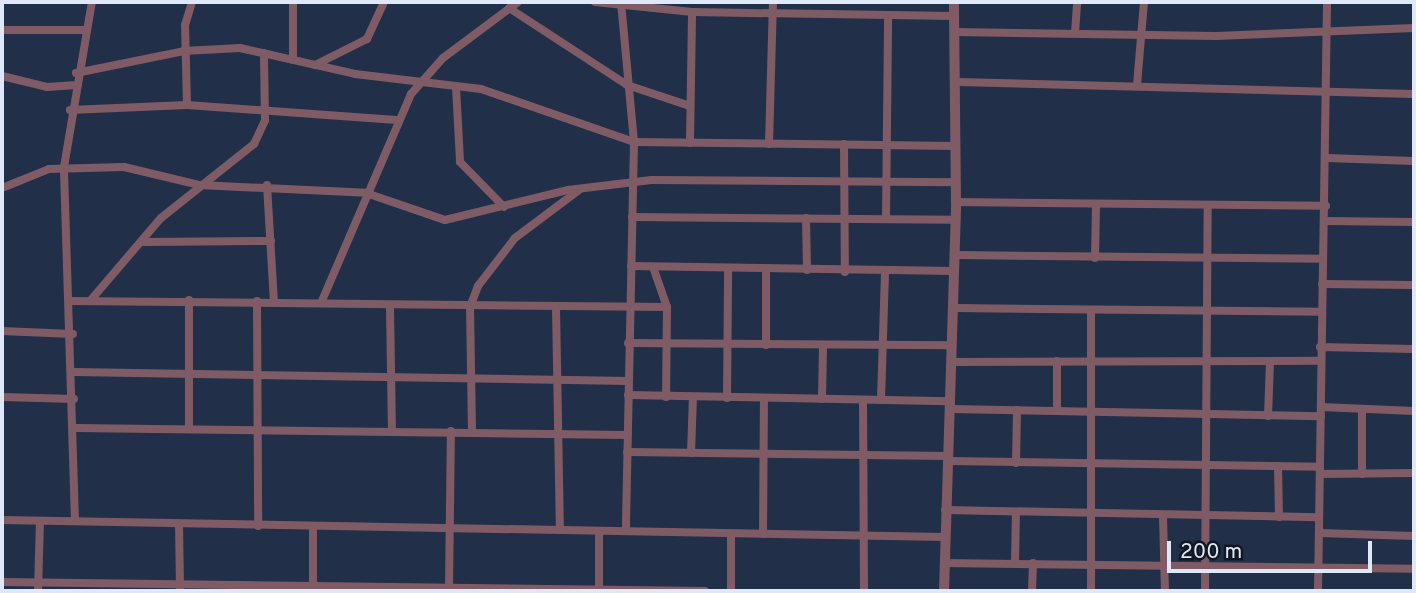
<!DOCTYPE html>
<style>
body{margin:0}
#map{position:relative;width:1416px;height:593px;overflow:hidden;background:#222f49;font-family:Overpass,sans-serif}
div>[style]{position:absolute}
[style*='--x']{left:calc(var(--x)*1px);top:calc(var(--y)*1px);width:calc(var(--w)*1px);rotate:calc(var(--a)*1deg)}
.minor>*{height:8px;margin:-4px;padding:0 4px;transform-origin:4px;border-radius:4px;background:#7f5c65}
.tertiary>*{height:10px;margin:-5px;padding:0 5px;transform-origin:5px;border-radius:5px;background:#7f5c65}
span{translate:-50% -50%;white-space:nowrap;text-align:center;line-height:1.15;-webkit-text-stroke:7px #121823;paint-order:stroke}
.frame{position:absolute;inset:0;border:4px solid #dfe8f9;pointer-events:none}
.scale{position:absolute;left:1167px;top:541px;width:205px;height:32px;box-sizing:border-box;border:4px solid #dfe8f9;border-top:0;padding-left:9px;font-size:21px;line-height:24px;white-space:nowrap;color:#dfe8f9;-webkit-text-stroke:5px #121823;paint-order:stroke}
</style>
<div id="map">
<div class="minor">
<div style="--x:595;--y:2;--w:98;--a:5.9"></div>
<div style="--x:692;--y:12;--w:262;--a:0.9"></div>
<div style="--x:621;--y:2;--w:141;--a:84.7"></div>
<div style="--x:634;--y:142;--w:389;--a:91.2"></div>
<div style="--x:509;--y:8;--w:141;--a:33.1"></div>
<div style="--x:627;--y:85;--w:66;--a:18.4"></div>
<div style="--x:2;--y:30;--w:84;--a:0"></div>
<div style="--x:955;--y:32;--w:261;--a:0.9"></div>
<div style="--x:1216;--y:36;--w:198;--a:-2.3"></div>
<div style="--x:1075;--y:33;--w:31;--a:-86"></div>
<div style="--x:293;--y:60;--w:58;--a:-90"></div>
<div style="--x:315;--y:65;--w:58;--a:-26.6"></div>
<div style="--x:367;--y:39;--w:41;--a:-65.3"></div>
<div style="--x:76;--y:73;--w:110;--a:-11.5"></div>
<div style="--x:184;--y:51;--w:56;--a:-3.1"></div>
<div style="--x:240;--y:48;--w:118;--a:12.7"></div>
<div style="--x:355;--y:74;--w:127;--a:6.8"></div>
<div style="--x:481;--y:89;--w:162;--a:19.1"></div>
<div style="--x:634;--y:142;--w:322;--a:0.7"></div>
<div style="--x:2;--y:76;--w:46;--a:13.7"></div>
<div style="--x:47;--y:87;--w:26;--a:-4"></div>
<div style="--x:957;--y:82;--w:457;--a:1.5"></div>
<div style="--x:1137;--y:85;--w:83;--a:-85.2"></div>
<div style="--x:456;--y:87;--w:75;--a:86.9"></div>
<div style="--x:460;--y:162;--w:63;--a:45.6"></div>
<div style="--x:187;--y:105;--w:80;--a:-91.4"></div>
<div style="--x:185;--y:25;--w:24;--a:-73"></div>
<div style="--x:70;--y:110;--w:117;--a:-2.4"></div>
<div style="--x:187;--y:105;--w:210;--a:4.1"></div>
<div style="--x:690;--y:143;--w:131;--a:-89.1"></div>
<div style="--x:769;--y:144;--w:142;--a:-88.4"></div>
<div style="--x:844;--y:144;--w:128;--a:89.6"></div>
<div style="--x:1327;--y:158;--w:87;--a:2"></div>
<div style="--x:267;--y:185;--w:117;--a:86.6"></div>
<div style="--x:2;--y:188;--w:51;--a:-22"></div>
<div style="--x:49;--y:169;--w:75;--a:-1.5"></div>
<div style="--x:124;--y:167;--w:77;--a:13.5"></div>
<div style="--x:199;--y:185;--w:167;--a:2.7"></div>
<div style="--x:366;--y:193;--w:83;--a:18.9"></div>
<div style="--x:445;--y:220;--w:127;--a:-13.7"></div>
<div style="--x:568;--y:190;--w:84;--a:-6.9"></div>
<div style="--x:651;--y:180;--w:305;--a:0.4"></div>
<div style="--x:956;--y:202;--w:370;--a:0.6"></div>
<div style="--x:632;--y:217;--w:323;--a:0.5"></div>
<div style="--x:806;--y:218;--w:52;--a:88.9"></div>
<div style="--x:886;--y:219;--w:204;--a:-89.4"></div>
<div style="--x:1326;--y:221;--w:88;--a:0.7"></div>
<div style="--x:144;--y:242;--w:127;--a:-0.5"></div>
<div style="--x:955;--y:255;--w:368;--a:0.6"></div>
<div style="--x:1095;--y:258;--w:54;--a:-88.9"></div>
<div style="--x:631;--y:266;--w:323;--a:0.9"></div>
<div style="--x:653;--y:267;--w:42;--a:70.7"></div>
<div style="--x:667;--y:307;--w:90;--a:90.6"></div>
<div style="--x:766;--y:271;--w:74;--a:90"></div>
<div style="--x:1322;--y:284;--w:92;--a:0.6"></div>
<div style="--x:189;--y:300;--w:129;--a:90"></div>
<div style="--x:71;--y:301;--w:596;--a:0.58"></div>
<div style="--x:90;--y:301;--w:109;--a:-49.5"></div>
<div style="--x:161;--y:218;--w:119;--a:-38.5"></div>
<div style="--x:254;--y:144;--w:26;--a:-65"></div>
<div style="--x:265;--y:120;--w:67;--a:-90.9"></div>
<div style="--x:257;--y:301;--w:225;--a:89.7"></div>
<div style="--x:321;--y:303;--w:228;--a:-66.7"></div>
<div style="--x:411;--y:94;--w:48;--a:-48.4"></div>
<div style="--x:443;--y:58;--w:94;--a:-36.7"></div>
<div style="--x:390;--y:307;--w:124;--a:89.1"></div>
<div style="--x:556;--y:307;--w:223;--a:89"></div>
<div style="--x:953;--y:308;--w:368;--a:0.6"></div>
<div style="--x:2;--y:331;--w:71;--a:2.4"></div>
<div style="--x:628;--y:343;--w:324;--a:0.4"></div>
<div style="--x:1320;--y:347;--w:94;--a:1.2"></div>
<div style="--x:1057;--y:361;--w:50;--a:90"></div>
<div style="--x:951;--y:362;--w:369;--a:-0.2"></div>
<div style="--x:74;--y:372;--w:554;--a:0.93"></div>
<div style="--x:628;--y:395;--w:321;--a:1.1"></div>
<div style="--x:2;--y:397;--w:72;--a:1.6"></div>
<div style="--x:727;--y:398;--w:127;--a:-89.5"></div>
<div style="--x:822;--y:399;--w:54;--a:-88.9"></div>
<div style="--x:863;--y:400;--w:191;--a:89.7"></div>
<div style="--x:881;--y:400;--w:128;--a:-88.2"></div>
<div style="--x:1321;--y:407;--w:93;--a:2.5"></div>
<div style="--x:949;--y:409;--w:372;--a:1.1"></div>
<div style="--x:1362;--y:409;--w:65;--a:90"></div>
<div style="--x:1268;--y:416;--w:55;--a:-87.9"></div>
<div style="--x:74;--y:428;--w:553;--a:0.73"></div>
<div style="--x:472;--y:432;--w:125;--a:-90.9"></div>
<div style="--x:470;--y:307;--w:22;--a:-69"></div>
<div style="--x:478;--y:286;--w:61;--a:-52.4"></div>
<div style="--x:515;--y:238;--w:80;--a:-36.9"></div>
<div style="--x:627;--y:452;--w:321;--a:0.7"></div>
<div style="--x:691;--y:453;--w:56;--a:-88"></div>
<div style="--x:948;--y:461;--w:372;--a:0.9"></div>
<div style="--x:1016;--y:463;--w:53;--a:-88.9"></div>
<div style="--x:1278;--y:466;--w:51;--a:88.9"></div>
<div style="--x:1320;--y:474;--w:94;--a:-0.6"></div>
<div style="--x:945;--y:510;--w:374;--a:1.1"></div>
<div style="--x:1163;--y:516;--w:75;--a:88.5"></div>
<div style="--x:2;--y:520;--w:943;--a:1.03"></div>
<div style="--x:75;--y:521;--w:354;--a:-91.8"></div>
<div style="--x:64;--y:167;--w:167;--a:-80.4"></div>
<div style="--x:179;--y:524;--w:67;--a:89.1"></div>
<div style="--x:1320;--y:533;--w:94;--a:1.8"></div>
<div style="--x:731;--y:534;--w:57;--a:90"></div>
<div style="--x:763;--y:534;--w:136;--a:-89.6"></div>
<div style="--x:1015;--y:562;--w:50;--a:-88.9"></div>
<div style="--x:944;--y:563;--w:470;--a:0.7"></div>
<div style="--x:2;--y:582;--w:703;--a:0.73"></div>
<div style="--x:449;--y:589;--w:158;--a:-89.3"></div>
<div style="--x:38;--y:591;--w:70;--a:-88.4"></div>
<div style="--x:313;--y:591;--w:64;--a:-90"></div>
<div style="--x:599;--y:591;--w:60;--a:-90"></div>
<div style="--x:1032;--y:591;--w:28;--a:-88"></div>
<div style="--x:1091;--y:591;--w:281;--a:-90"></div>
<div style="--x:1205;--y:591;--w:385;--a:-89.6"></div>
<div style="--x:1318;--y:591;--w:589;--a:-89.12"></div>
</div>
<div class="tertiary">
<div style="--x:944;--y:591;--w:389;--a:-88.2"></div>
<div style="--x:956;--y:202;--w:200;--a:-90.6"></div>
</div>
<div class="frame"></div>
<div class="scale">200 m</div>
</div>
